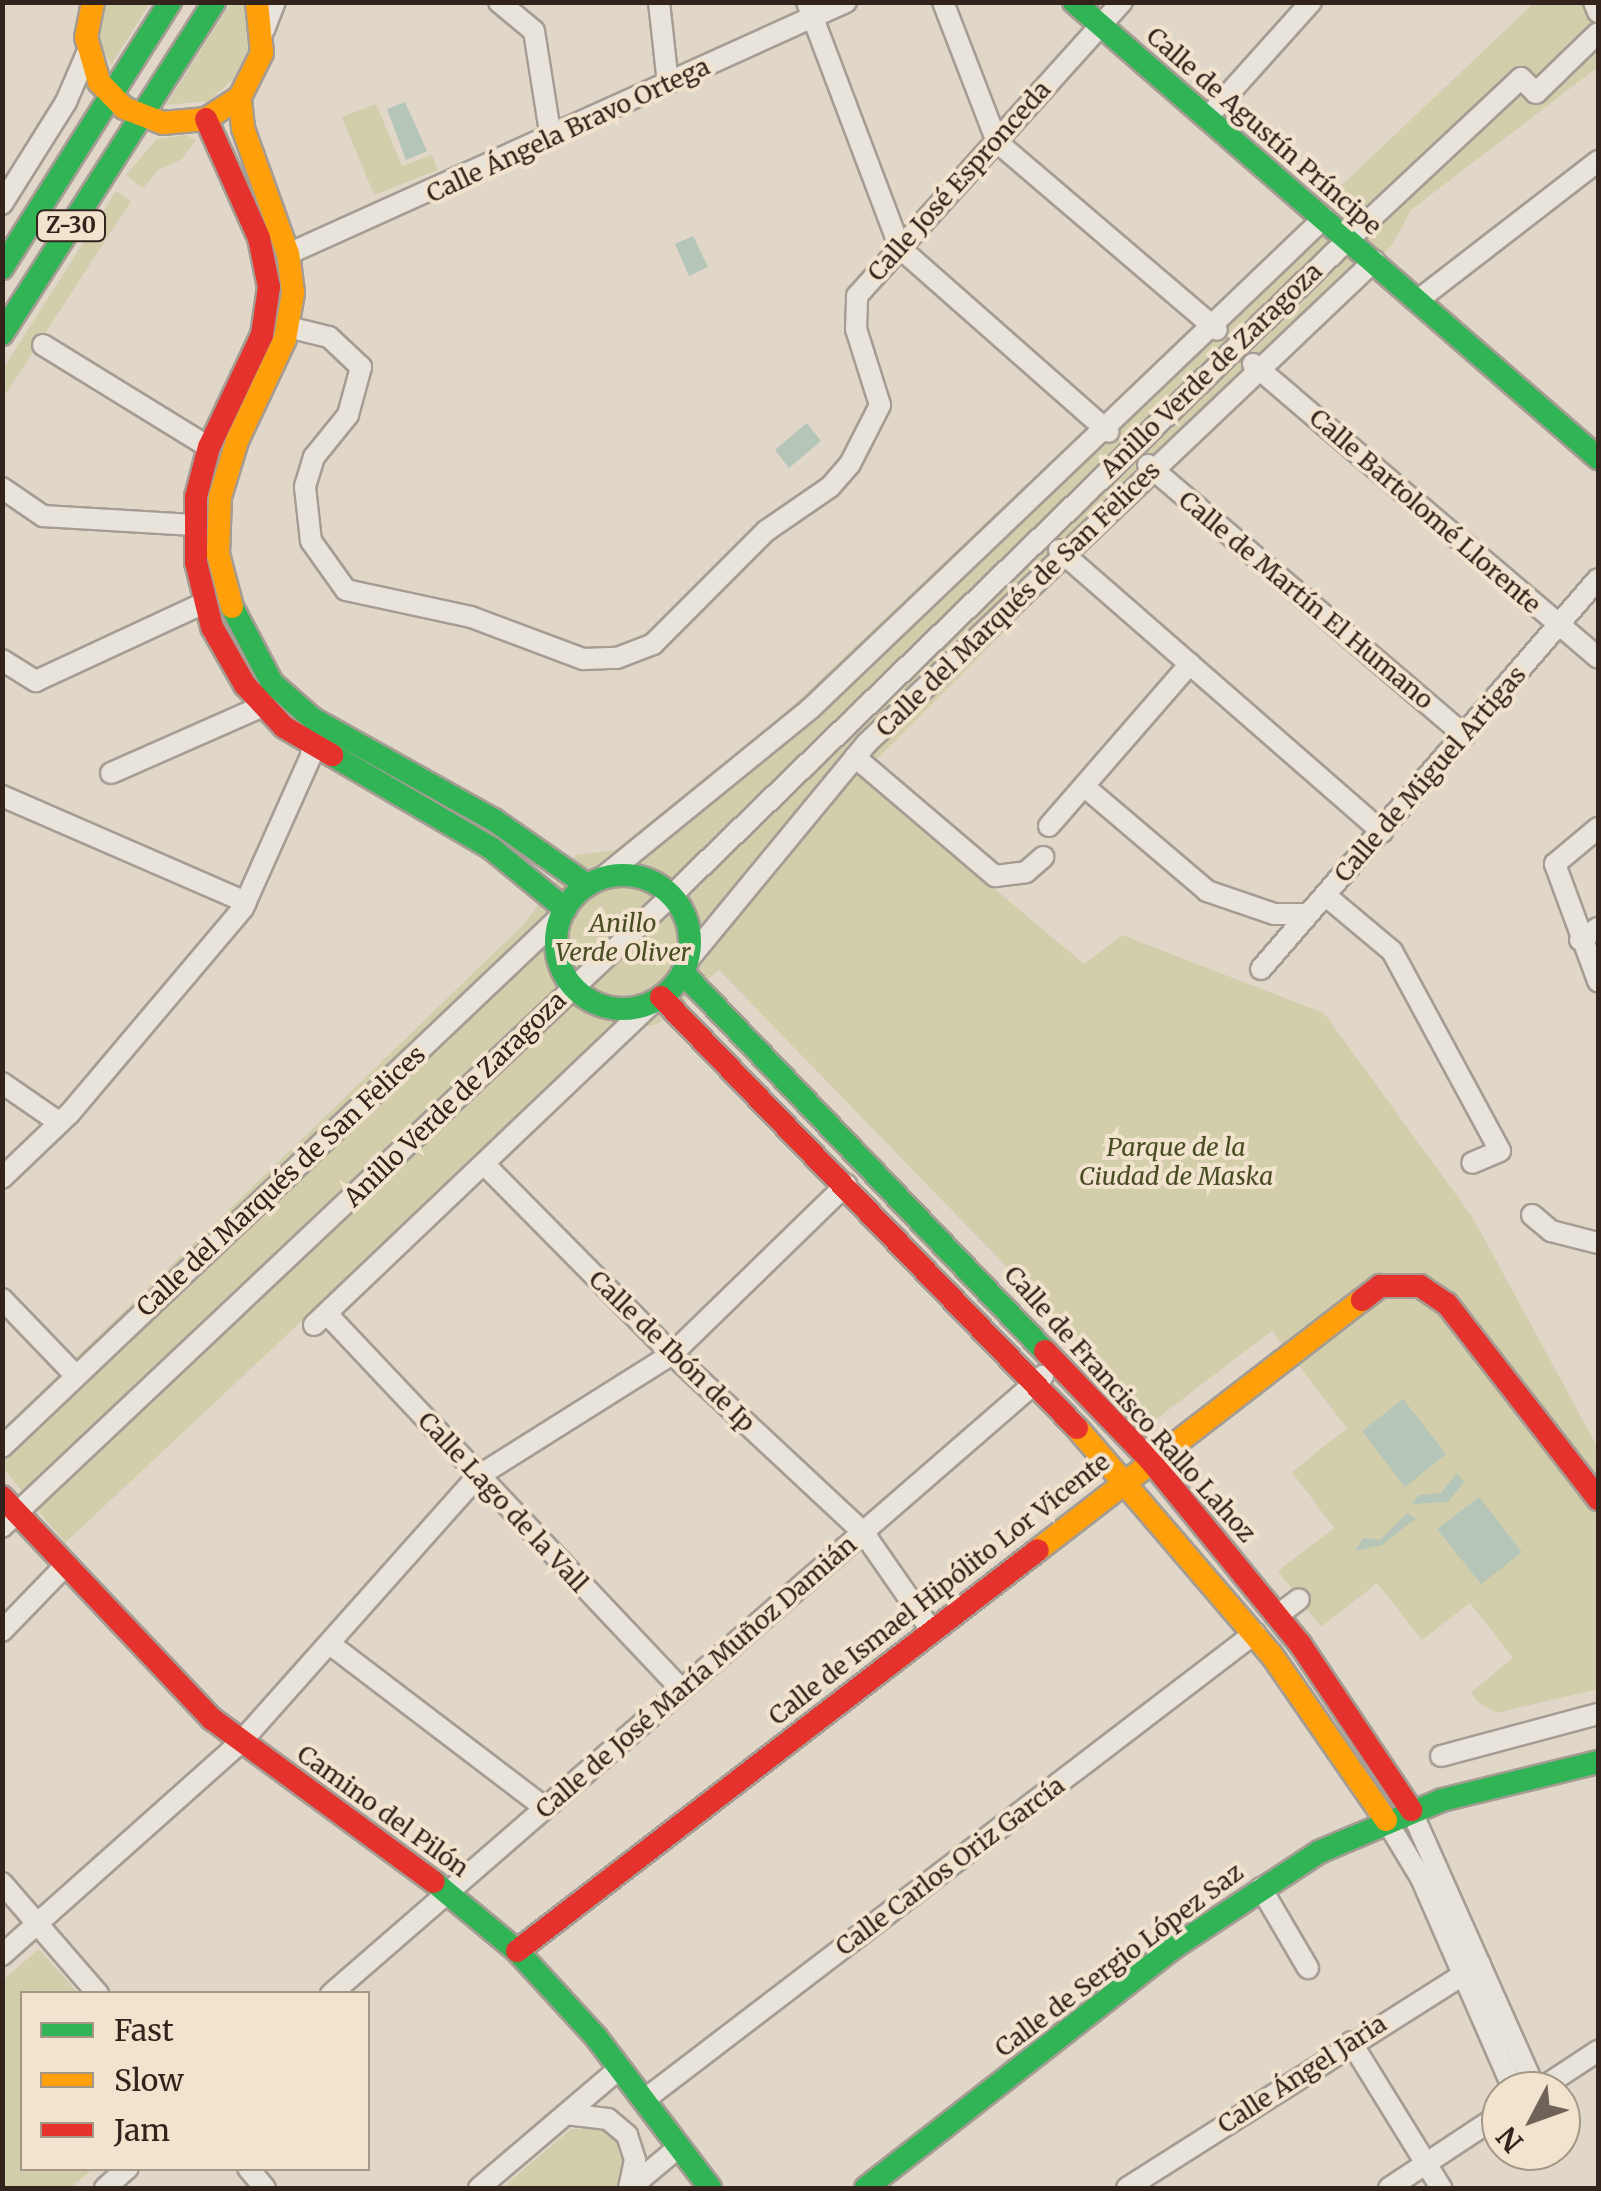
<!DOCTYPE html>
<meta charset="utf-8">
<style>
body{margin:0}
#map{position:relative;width:1601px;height:2191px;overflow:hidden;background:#e0d7c9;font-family:Merriweather,serif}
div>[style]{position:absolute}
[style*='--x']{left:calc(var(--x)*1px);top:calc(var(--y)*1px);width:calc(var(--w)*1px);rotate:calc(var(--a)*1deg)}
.green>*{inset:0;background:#d2ceac}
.water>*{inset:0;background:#b5c5b8}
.roads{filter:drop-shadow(2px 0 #a59c93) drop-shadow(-2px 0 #a59c93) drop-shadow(0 2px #a59c93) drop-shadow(0 -2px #a59c93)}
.street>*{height:20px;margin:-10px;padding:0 10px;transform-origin:10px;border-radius:10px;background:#e8e3db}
.fast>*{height:22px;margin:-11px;padding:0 11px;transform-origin:11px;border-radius:11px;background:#30b455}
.fast>.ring{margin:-11px;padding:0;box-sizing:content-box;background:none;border:22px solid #30b455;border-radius:50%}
.slow>*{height:22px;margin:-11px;padding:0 11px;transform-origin:11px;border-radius:11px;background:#ff9f0a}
.jam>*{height:22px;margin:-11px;padding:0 11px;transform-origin:11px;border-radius:11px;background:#e5322d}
span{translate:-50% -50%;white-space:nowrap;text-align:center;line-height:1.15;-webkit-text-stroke:8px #f2e3ce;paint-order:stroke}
.shield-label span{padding:2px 8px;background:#f2e3ce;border:2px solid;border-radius:8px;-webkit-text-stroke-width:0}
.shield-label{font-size:22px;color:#32241c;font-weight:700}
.street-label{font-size:25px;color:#32241c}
.park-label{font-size:25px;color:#494d24;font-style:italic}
.frame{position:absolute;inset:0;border:5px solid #32241c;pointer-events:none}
.legend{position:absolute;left:20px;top:1991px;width:350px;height:180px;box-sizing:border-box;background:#f2e3ce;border:2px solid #a59787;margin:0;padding:12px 18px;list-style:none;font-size:30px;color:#32241c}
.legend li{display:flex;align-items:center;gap:20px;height:50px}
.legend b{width:50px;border:2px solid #a59787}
.north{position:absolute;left:1481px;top:2071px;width:100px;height:100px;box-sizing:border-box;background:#f2e3ce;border:2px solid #a59787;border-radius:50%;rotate:229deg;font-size:28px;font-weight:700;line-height:40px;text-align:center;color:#32241c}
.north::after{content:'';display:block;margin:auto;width:35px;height:45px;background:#6f6359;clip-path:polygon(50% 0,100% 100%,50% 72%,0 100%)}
</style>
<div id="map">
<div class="green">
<div style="clip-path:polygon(106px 3px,150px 3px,111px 65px,98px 39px)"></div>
<div style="clip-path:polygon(231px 3px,247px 3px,251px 49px,243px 71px,208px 101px,166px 105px)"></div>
<div style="clip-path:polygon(1534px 3px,1598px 3px,1598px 67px,1411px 210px,1392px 245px,860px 776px,1084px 964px,1122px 935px,1324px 1013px,1473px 1218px,1598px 1448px,1598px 1689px,1496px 1713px,1477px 1701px,1471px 1692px,1513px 1658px,1470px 1603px,1422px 1640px,1377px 1583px,1321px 1627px,1278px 1571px,1334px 1528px,1292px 1472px,1347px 1428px,1272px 1331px,1155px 1420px,719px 970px,658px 1024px,609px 1033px,65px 1543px,3px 1468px,2px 1429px,523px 925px,576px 855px,615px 850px,784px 714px)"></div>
<div style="clip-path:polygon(376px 104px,402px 166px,432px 155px,438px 170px,374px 195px,342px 117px)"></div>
<div style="clip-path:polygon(186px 135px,196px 140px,182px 159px,158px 170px,143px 188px,126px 175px,157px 139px)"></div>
<div style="clip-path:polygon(116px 191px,131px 201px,3px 398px,3px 369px)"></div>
<div style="clip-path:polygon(39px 1949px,78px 1993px,22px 1994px,22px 2168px,93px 2169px,70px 2188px,3px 2188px,3px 1980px)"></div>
<div style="clip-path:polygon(597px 2128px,614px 2135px,624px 2159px,616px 2188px,502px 2188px,571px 2129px)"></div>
</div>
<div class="water">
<div style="clip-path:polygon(405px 102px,427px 151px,406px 160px,387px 109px)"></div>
<div style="clip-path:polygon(693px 236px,708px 267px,689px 276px,675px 244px)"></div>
<div style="clip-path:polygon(807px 423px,821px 441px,789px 468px,775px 450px)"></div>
<div style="clip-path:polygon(1403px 1399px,1446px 1454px,1405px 1487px,1362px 1431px)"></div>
<div style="clip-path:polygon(1457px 1473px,1464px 1482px,1448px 1502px,1412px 1504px,1419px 1495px,1441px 1493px)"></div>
<div style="clip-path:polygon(1479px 1497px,1522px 1552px,1481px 1584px,1437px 1529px)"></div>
<div style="clip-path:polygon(1407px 1513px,1416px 1518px,1382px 1545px,1355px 1551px,1363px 1538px,1380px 1540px)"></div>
</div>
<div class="roads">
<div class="street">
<div style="--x:499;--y:2;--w:45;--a:39.6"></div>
<div style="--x:534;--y:31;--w:108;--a:81"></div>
<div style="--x:659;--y:2;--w:82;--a:83.7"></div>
<div style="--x:807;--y:2;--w:263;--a:69.3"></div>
<div style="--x:900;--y:248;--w:278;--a:41.4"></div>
<div style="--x:943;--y:2;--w:150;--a:68.9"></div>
<div style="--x:997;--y:142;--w:289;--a:40.5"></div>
<div style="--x:1594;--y:2;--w:11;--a:68"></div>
<div style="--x:264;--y:30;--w:30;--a:-69"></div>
<div style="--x:1207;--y:118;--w:156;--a:-48.1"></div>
<div style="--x:2;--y:204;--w:120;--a:-57.9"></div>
<div style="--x:66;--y:102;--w:56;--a:-66.7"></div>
<div style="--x:288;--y:254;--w:612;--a:-24.3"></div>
<div style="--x:1417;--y:301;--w:229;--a:-37.7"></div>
<div style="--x:288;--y:327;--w:42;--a:13.7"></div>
<div style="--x:329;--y:337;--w:44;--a:43.2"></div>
<div style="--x:361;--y:367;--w:50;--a:105.2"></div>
<div style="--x:348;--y:415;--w:54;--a:129"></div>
<div style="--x:314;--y:457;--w:31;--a:107"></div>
<div style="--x:305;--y:487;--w:54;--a:83.7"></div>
<div style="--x:311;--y:541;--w:60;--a:54.5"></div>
<div style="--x:346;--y:590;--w:128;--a:12.2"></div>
<div style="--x:471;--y:617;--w:120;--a:20.6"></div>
<div style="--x:583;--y:659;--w:34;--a:-2"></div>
<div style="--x:617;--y:658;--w:39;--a:-21"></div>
<div style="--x:653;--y:644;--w:160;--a:-45"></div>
<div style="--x:766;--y:531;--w:78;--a:-34.5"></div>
<div style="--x:830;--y:487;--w:30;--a:-49"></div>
<div style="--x:850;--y:464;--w:66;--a:-63"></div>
<div style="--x:880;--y:405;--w:80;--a:-107.5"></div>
<div style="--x:856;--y:329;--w:33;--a:-88"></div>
<div style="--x:857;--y:296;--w:396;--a:-48"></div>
<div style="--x:43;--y:345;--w:195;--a:31.6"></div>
<div style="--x:1253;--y:364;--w:453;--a:40.4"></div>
<div style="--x:1148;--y:465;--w:416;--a:40.5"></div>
<div style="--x:2;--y:488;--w:50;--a:34.3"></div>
<div style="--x:43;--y:516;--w:151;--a:3.4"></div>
<div style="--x:1059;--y:550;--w:429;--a:41.1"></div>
<div style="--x:2;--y:660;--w:40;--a:32"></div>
<div style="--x:36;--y:681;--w:185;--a:-24.9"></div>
<div style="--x:855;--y:757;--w:184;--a:40.4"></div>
<div style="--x:995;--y:876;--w:31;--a:-7"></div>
<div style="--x:1026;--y:872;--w:23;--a:-41"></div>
<div style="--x:111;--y:773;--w:166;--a:-23.8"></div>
<div style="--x:1085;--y:787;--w:160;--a:40.4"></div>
<div style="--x:1207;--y:891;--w:71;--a:18.9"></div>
<div style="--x:1274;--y:914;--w:34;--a:0"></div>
<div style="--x:2;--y:796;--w:266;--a:23.5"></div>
<div style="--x:1049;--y:826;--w:215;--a:-49"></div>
<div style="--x:1598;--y:828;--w:56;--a:140.1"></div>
<div style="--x:1555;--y:864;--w:125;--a:69.8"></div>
<div style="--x:602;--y:878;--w:268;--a:-39.1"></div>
<div style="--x:810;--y:709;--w:711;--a:-43.69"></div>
<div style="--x:1325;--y:895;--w:87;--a:39.9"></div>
<div style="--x:1392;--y:951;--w:227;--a:61.6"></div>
<div style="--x:1500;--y:1151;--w:30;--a:157"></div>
<div style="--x:1580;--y:940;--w:22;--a:-34"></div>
<div style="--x:689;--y:959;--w:280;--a:-50.5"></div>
<div style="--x:867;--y:743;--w:700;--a:-43.55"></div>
<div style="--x:1261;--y:969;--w:515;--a:-49.17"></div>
<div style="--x:2;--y:1083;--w:70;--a:34.6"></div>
<div style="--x:485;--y:1165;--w:266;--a:45.3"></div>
<div style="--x:672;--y:1354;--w:261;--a:43"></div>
<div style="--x:863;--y:1532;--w:119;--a:55.2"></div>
<div style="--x:2;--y:1178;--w:94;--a:-43.7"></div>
<div style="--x:70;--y:1113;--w:268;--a:-49.8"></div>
<div style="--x:243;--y:908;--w:167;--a:-65.9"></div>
<div style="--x:311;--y:756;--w:24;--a:-85"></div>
<div style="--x:1532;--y:1215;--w:25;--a:40"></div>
<div style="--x:1551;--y:1231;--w:49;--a:14.3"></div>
<div style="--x:2;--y:1299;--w:107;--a:46.1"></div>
<div style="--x:327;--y:1314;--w:516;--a:46.65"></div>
<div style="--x:314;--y:1325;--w:467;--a:-43.6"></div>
<div style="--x:2;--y:1447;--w:771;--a:-43.53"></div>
<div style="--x:2;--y:1527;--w:921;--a:-43.33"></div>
<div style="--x:672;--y:895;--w:922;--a:-44.12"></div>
<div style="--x:1334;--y:253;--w:256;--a:-43.1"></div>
<div style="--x:1521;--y:78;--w:21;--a:45"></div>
<div style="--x:1536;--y:93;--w:86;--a:-44.1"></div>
<div style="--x:1278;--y:1615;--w:26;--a:-37"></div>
<div style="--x:2;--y:1631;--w:88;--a:-45.9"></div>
<div style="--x:330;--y:1644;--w:270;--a:37.3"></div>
<div style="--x:1441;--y:1756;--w:163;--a:-15"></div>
<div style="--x:1411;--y:1810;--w:308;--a:66"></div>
<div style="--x:1386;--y:1820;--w:68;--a:58.9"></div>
<div style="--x:1421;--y:1878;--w:232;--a:66.4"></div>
<div style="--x:2;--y:1883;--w:147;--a:49.1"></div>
<div style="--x:1261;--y:1888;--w:93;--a:59.6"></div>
<div style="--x:2;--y:1955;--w:319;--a:-41.7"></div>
<div style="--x:240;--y:1743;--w:356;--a:-48.3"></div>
<div style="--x:477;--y:1477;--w:231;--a:-32.2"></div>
<div style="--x:672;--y:1354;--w:243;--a:-44.2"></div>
<div style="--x:331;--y:1994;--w:943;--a:-40.96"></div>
<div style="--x:1351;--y:2042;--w:172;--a:58.3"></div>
<div style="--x:1537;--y:2091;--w:73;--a:-33.3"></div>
<div style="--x:644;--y:2100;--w:769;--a:-37.39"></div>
<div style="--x:566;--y:2114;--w:42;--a:6.8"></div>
<div style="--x:608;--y:2119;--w:25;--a:40"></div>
<div style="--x:627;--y:2135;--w:26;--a:72"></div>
<div style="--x:635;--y:2160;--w:29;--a:102"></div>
<div style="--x:248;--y:2168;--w:26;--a:50"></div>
<div style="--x:105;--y:2188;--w:30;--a:-41"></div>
<div style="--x:479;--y:2188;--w:185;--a:-40.4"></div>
<div style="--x:630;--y:2188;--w:64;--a:-39.9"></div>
<div style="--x:1127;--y:2188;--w:418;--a:-32.4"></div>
<div style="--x:1389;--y:2188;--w:134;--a:-33.5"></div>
</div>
<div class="fast">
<div style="--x:1074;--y:2;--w:695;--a:41.03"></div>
<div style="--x:2;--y:268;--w:315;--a:-57.7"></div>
<div style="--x:2;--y:334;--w:394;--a:-57.4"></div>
<div style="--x:232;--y:607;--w:86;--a:62.2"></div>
<div style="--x:272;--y:683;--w:55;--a:41.3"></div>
<div style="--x:313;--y:719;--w:207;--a:29.2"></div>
<div style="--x:494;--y:820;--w:113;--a:35"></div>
<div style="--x:332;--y:755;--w:184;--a:30.3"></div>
<div style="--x:491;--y:848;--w:96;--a:39.5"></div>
<div class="ring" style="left:556px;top:875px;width:112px;height:112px"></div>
<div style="--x:683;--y:973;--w:523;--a:46.24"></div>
<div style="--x:434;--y:1882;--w:108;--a:39.7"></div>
<div style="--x:517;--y:1951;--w:117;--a:47.4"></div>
<div style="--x:596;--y:2037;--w:189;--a:52.9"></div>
<div style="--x:866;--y:2188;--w:390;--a:-38"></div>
<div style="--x:1173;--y:1948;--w:175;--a:-33.3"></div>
<div style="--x:1319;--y:1852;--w:134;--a:-22.9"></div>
<div style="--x:1442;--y:1800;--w:161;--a:-13.7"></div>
</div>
<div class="slow">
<div style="--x:93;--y:2;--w:36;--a:101"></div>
<div style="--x:86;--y:37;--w:47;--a:73.9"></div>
<div style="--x:99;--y:82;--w:36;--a:46"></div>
<div style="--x:124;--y:108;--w:42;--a:21"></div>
<div style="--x:163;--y:123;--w:43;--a:-5.3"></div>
<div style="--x:206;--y:119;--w:40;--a:-32.9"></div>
<div style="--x:240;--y:97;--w:49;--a:-63.4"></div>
<div style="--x:262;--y:53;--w:51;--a:-95.6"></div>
<div style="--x:232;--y:607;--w:55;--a:-104.8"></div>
<div style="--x:218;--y:554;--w:57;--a:-88"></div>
<div style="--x:220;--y:497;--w:59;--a:-73.1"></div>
<div style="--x:237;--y:441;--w:113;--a:-64.8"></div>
<div style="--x:285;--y:339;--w:47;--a:-80.1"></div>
<div style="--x:293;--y:293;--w:39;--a:-97"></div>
<div style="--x:288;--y:254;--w:134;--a:-109.7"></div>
<div style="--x:243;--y:128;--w:31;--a:-96"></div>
<div style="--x:1077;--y:1428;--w:298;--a:49.4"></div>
<div style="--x:1271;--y:1654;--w:202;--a:55.3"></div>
<div style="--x:1038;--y:1550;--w:409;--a:-37.7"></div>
</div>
<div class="jam">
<div style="--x:206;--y:119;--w:130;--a:66"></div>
<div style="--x:259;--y:238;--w:50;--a:78.5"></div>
<div style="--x:269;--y:287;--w:49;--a:98.3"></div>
<div style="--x:262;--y:335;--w:124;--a:115.3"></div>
<div style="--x:209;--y:447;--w:52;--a:104.6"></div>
<div style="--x:196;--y:497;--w:65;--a:90"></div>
<div style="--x:196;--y:562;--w:67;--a:76.2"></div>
<div style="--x:212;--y:627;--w:67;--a:60.4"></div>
<div style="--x:245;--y:685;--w:57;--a:47.1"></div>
<div style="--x:284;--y:727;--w:56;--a:30.3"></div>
<div style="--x:661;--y:997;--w:599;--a:46.01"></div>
<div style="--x:1362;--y:1300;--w:23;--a:-38"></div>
<div style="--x:1380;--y:1286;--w:40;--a:0"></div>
<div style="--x:1420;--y:1286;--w:32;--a:34"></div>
<div style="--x:1447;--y:1304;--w:247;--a:52.2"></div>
<div style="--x:1045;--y:1351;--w:151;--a:46.1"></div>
<div style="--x:1150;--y:1460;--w:237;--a:50.8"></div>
<div style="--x:1300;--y:1644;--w:200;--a:56.2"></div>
<div style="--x:2;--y:1497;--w:306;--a:46.6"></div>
<div style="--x:212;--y:1719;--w:275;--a:36.3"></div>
<div style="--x:517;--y:1951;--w:657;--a:-37.58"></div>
</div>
</div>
<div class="shield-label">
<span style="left:71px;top:226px">Z-30</span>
</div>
<div class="street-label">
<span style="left:568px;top:130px;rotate:-25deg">Calle Ángela Bravo Ortega</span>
<span style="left:1264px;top:131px;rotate:41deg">Calle de Agustín Príncipe</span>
<span style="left:959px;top:181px;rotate:-48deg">Calle José Espronceda</span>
<span style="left:1211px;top:370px;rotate:-44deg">Anillo Verde de Zaragoza</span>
<span style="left:1425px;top:511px;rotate:41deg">Calle Bartolomé Llorente</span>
<span style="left:1018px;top:599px;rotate:-44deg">Calle del Marqués de San Felices</span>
<span style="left:1306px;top:600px;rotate:40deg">Calle de Martín El Humano</span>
<span style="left:1430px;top:774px;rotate:-49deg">Calle de Miguel Artigas</span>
<span style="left:455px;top:1099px;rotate:-44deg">Anillo Verde de Zaragoza</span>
<span style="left:281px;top:1181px;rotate:-43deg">Calle del Marqués de San Felices</span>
<span style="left:672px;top:1351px;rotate:44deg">Calle de Ibón de Ip</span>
<span style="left:1130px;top:1404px;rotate:48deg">Calle de Francisco Rallo Lahoz</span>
<span style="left:503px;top:1502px;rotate:47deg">Calle Lago de la Vall</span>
<span style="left:939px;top:1589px;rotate:-38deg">Calle de Ismael Hipólito Lor Vicente</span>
<span style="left:696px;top:1677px;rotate:-41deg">Calle de José María Muñoz Damián</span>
<span style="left:383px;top:1811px;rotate:36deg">Camino del Pilón</span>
<span style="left:950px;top:1866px;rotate:-37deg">Calle Carlos Oriz García</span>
<span style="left:1119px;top:1960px;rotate:-37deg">Calle de Sergio López Saz</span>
<span style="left:1302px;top:2074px;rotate:-33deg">Calle Ángel Jaria</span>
</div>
<div class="park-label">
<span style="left:623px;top:938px">Anillo<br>Verde Oliver</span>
<span style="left:1176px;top:1162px">Parque de la<br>Ciudad de Maska</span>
</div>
<div class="frame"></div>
<ul class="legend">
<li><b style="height:12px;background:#30b455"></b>Fast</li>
<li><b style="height:12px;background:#ff9f0a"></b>Slow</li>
<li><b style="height:12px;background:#e5322d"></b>Jam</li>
</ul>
<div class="north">N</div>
</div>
